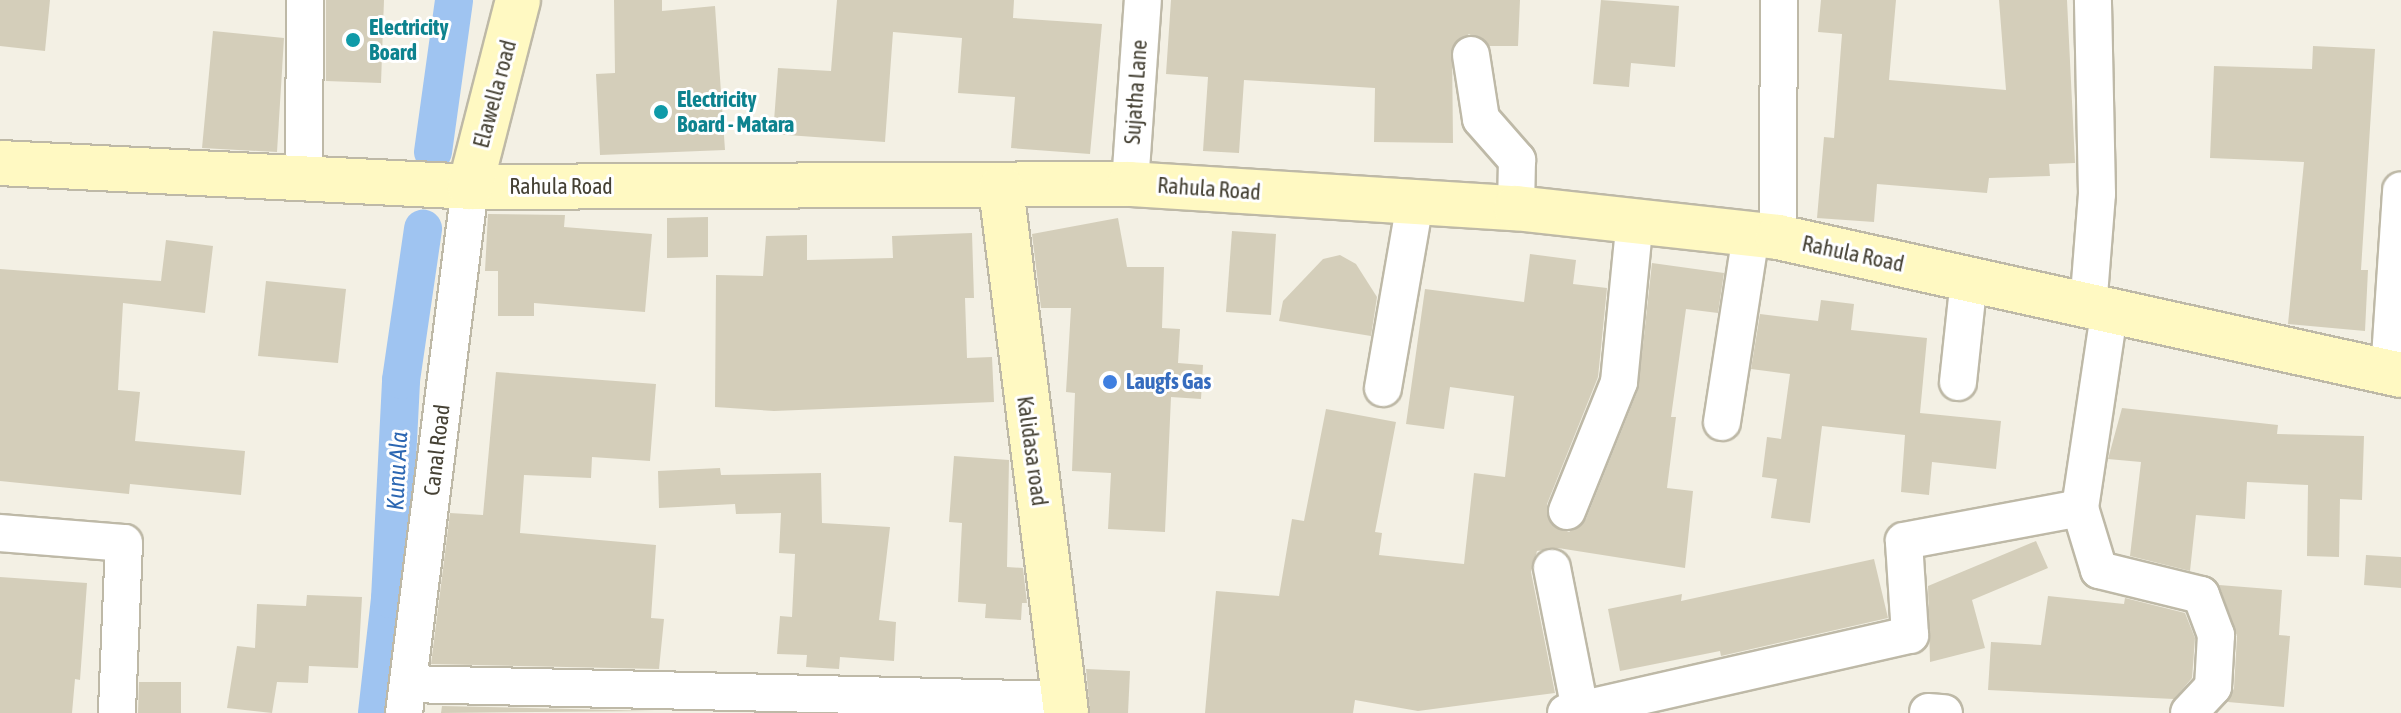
<!DOCTYPE html>
<style>
body{margin:0}
#map{position:relative;width:2401px;height:713px;overflow:hidden;background:#f3f0e4;font-family:"Asap Condensed",sans-serif}
div>[style]{position:absolute}
[style*='--x']{left:calc(var(--x)*1px);top:calc(var(--y)*1px);width:calc(var(--w)*1px);rotate:calc(var(--a)*1deg)}
.canal>*{height:38px;margin:-19px;padding:0 19px;transform-origin:19px;border-radius:19px;background:#9fc4f1}
.building>*{inset:0;background:#d4ceba}
.roads{filter:drop-shadow(2px 0 #beb9a7) drop-shadow(-2px 0 #beb9a7) drop-shadow(0 2px #beb9a7) drop-shadow(0 -2px #beb9a7)}
.street>*{height:36px;margin:-18px;padding:0 18px;transform-origin:18px;border-radius:18px;background:#fff}
.secondary>*{height:44px;margin:-22px;padding:0 22px;transform-origin:22px;border-radius:22px;background:#fff9c2}
.dots>*{width:22px;height:22px;translate:-50% -50%;box-sizing:border-box;border:4px solid #fff;border-radius:50%}
span{translate:-50% -50%;white-space:nowrap;text-align:center;line-height:1.15;-webkit-text-stroke:6px #fff;paint-order:stroke}
.culture-label{font-size:22px;color:#0d838f;font-weight:700}
.left{translate:0 -50%;text-align:left}
.street-label{font-size:22px;color:#454134}
.shop-label{font-size:22px;color:#366cbe;font-weight:700}
.water-label{font-size:24px;color:#2c67b2;font-style:italic}
</style>
<div id="map">
<div class="canal">
<div style="--x:433;--y:152;--w:153;--a:-82.1"></div>
<div style="--x:377;--y:713;--w:115;--a:-83.5"></div>
<div style="--x:390;--y:599;--w:219;--a:-87.1"></div>
<div style="--x:401;--y:380;--w:153;--a:-81.7"></div>
</div>
<div class="building">
<div style="clip-path:polygon(0 0,50px 0,45px 51px,0 46px)"></div>
<div style="clip-path:polygon(326px 0,384px 0,381px 83px,326px 81px)"></div>
<div style="clip-path:polygon(614px 0,662px 0,662px 11px,715px 6px,725px 150px,600px 155px,596px 74px,615px 73px)"></div>
<div style="clip-path:polygon(837px 0,1014px 0,1013px 18px,1102px 24px,1090px 154px,1011px 148px,1015px 97px,958px 93px,962px 38px,893px 32px,885px 142px,773px 134px,778px 68px,831px 71px)"></div>
<div style="clip-path:polygon(1171px 0,1520px 0,1518px 46px,1489px 46px,1469px 34px,1452px 47px,1453px 143px,1374px 142px,1375px 88px,1244px 80px,1239px 153px,1203px 151px,1208px 77px,1166px 74px)"></div>
<div style="clip-path:polygon(1601px 0,1679px 6px,1675px 67px,1631px 63px,1629px 87px,1593px 84px)"></div>
<div style="clip-path:polygon(1821px 0,1896px 0,1889px 80px,2006px 90px,1999px 0,2067px 0,2075px 163px,2049px 164px,2050px 176px,1989px 178px,1987px 193px,1877px 184px,1874px 222px,1817px 218px,1824px 137px,1834px 138px,1842px 34px,1818px 32px)"></div>
<div style="clip-path:polygon(213px 31px,284px 38px,277px 152px,202px 148px)"></div>
<div style="clip-path:polygon(2313px 46px,2375px 49px,2361px 270px,2368px 270px,2365px 331px,2288px 324px,2304px 162px,2210px 158px,2214px 66px,2312px 69px)"></div>
<div style="clip-path:polygon(488px 214px,565px 215px,564px 227px,652px 234px,645px 312px,534px 303px,534px 316px,498px 316px,498px 271px,485px 271px)"></div>
<div style="clip-path:polygon(708px 217px,708px 257px,667px 258px,667px 218px)"></div>
<div style="clip-path:polygon(1118px 218px,1127px 267px,1164px 267px,1162px 328px,1180px 329px,1178px 363px,1203px 365px,1201px 399px,1171px 397px,1165px 532px,1108px 529px,1111px 473px,1072px 471px,1075px 393px,1066px 392px,1071px 308px,1041px 308px,1032px 234px)"></div>
<div style="clip-path:polygon(1232px 231px,1276px 234px,1271px 315px,1226px 312px)"></div>
<div style="clip-path:polygon(972px 233px,974px 298px,965px 298px,967px 358px,992px 357px,994px 402px,774px 411px,715px 407px,716px 275px,763px 276px,766px 236px,807px 235px,807px 260px,893px 258px,892px 236px)"></div>
<div style="clip-path:polygon(166px 240px,213px 246px,205px 313px,123px 303px,118px 390px,140px 392px,135px 441px,245px 451px,241px 495px,130px 484px,129px 494px,0 481px,0 269px,161px 281px)"></div>
<div style="clip-path:polygon(1530px 254px,1576px 260px,1573px 284px,1607px 288px,1598px 377px,1547px 504px,1551px 524px,1569px 532px,1586px 519px,1638px 390px,1652px 263px,1724px 273px,1718px 313px,1686px 309px,1671px 417px,1676px 417px,1667px 488px,1693px 491px,1685px 568px,1558px 548px,1537px 551px,1531px 572px,1555px 693px,1418px 711px,1355px 700px,1353px 713px,1205px 713px,1216px 591px,1279px 596px,1292px 519px,1304px 521px,1326px 409px,1396px 422px,1375px 532px,1382px 533px,1379px 555px,1464px 564px,1474px 473px,1505px 477px,1514px 396px,1450px 387px,1444px 429px,1406px 424px,1425px 289px,1524px 302px)"></div>
<div style="clip-path:polygon(1340px 255px,1356px 264px,1377px 297px,1371px 336px,1279px 321px,1283px 301px,1323px 259px)"></div>
<div style="clip-path:polygon(266px 281px,346px 289px,338px 363px,258px 356px)"></div>
<div style="clip-path:polygon(1821px 300px,1854px 304px,1851px 330px,1927px 338px,1920px 413px,2001px 421px,1996px 469px,1932px 462px,1929px 495px,1901px 492px,1905px 435px,1822px 426px,1810px 523px,1771px 518px,1777px 479px,1762px 477px,1767px 437px,1781px 439px,1790px 374px,1751px 369px,1760px 314px,1818px 321px)"></div>
<div style="clip-path:polygon(496px 372px,656px 384px,650px 461px,592px 457px,591px 478px,524px 475px,520px 533px,656px 545px,651px 618px,664px 619px,659px 669px,431px 664px,450px 513px,483px 515px)"></div>
<div style="clip-path:polygon(2122px 408px,2278px 425px,2277px 434px,2364px 436px,2362px 500px,2340px 499px,2339px 557px,2307px 556px,2308px 485px,2247px 482px,2245px 519px,2196px 515px,2190px 571px,2130px 556px,2141px 462px,2108px 459px)"></div>
<div style="clip-path:polygon(954px 456px,1009px 460px,1007px 567px,1023px 568px,1027px 603px,1022px 603px,1021px 620px,985px 618px,986px 604px,958px 602px,962px 523px,949px 522px)"></div>
<div style="clip-path:polygon(720px 468px,721px 475px,821px 473px,822px 523px,890px 527px,879px 620px,896px 622px,894px 661px,840px 657px,839px 669px,806px 667px,807px 655px,777px 654px,780px 616px,792px 617px,795px 554px,779px 553px,781px 513px,736px 514px,735px 504px,659px 508px,658px 471px)"></div>
<div style="clip-path:polygon(2036px 541px,2048px 568px,1972px 600px,1985px 648px,1930px 662px,1928px 586px)"></div>
<div style="clip-path:polygon(2366px 555px,2401px 557px,2401px 588px,2364px 585px)"></div>
<div style="clip-path:polygon(1874px 559px,1888px 618px,1721px 656px,1720px 651px,1620px 671px,1608px 609px,1682px 594px,1681px 601px)"></div>
<div style="clip-path:polygon(0 577px,87px 583px,80px 680px,75px 679px,72px 713px,0 713px)"></div>
<div style="clip-path:polygon(2219px 585px,2282px 590px,2279px 635px,2290px 636px,2284px 707px,2228px 702px,2234px 688px,2237px 636px)"></div>
<div style="clip-path:polygon(307px 595px,362px 597px,358px 668px,309px 666px,308px 683px,277px 682px,272px 713px,227px 708px,237px 646px,255px 648px,257px 604px,306px 606px)"></div>
<div style="clip-path:polygon(2048px 596px,2124px 604px,2125px 598px,2185px 613px,2195px 638px,2192px 678px,2174px 699px,1988px 690px,1991px 642px,2041px 645px)"></div>
<div style="clip-path:polygon(1086px 669px,1130px 671px,1128px 713px,1090px 713px)"></div>
<div style="clip-path:polygon(139px 682px,181px 682px,181px 713px,138px 713px)"></div>
<div style="clip-path:polygon(442px 706px,655px 711px,441px 713px)"></div>
</div>
<div class="roads">
<div class="street">
<div style="--x:1471;--y:55;--w:65;--a:81.1"></div>
<div style="--x:1481;--y:119;--w:55;--a:48.7"></div>
<div style="--x:1517;--y:160;--w:48;--a:91.2"></div>
<div style="--x:304;--y:179;--w:179;--a:-89.7"></div>
<div style="--x:1130;--y:184;--w:184;--a:-86"></div>
<div style="--x:1778;--y:237;--w:237;--a:-89.8"></div>
<div style="--x:2088;--y:308;--w:114;--a:-85.5"></div>
<div style="--x:2097;--y:194;--w:194;--a:-91.2"></div>
<div style="--x:2389;--y:373;--w:183;--a:-86.2"></div>
<div style="--x:1958;--y:382;--w:104;--a:-83.9"></div>
<div style="--x:1383;--y:388;--w:189;--a:-80.2"></div>
<div style="--x:1722;--y:422;--w:190;--a:-81.2"></div>
<div style="--x:2080;--y:508;--w:65;--a:73"></div>
<div style="--x:2099;--y:570;--w:105;--a:13.8"></div>
<div style="--x:2201;--y:595;--w:43;--a:69.4"></div>
<div style="--x:2216;--y:635;--w:52;--a:93.3"></div>
<div style="--x:2213;--y:687;--w:35;--a:133"></div>
<div style="--x:1567;--y:511;--w:139;--a:-68"></div>
<div style="--x:1619;--y:382;--w:164;--a:-84.4"></div>
<div style="--x:0;--y:533;--w:124;--a:4.6"></div>
<div style="--x:124;--y:543;--w:170;--a:92.4"></div>
<div style="--x:1552;--y:568;--w:145;--a:78.8"></div>
<div style="--x:408;--y:684;--w:656;--a:1.4"></div>
<div style="--x:1928;--y:712;--w:16;--a:4"></div>
<div style="--x:404;--y:713;--w:530;--a:-82.85"></div>
<div style="--x:1566;--y:713;--w:353;--a:-12.8"></div>
<div style="--x:1910;--y:635;--w:94;--a:-93.7"></div>
<div style="--x:1904;--y:541;--w:179;--a:-10.6"></div>
<div style="--x:2080;--y:508;--w:197;--a:-81.5"></div>
</div>
<div class="secondary">
<div style="--x:0;--y:163;--w:471;--a:2.9"></div>
<div style="--x:470;--y:187;--w:660;--a:-0.26"></div>
<div style="--x:1130;--y:184;--w:387;--a:3.6"></div>
<div style="--x:1516;--y:208;--w:264;--a:6.3"></div>
<div style="--x:1778;--y:237;--w:638;--a:12.49"></div>
<div style="--x:470;--y:187;--w:193;--a:-75.6"></div>
<div style="--x:1001;--y:188;--w:529;--a:82.94"></div>
</div>
</div>
<div class="dots">
<div style="left:353px;top:40px;background:#0f9aa8"></div>
<div style="left:661px;top:112px;background:#0f9aa8"></div>
<div style="left:1110px;top:382px;background:#3f7fe0"></div>
</div>
<div class="culture-label">
<span class="left" style="left:369px;top:40px">Electricity<br>Board</span>
<span class="left" style="left:677px;top:112px">Electricity<br>Board - Matara</span>
</div>
<div class="street-label">
<span style="left:1136px;top:92px;rotate:-86deg">Sujatha Lane</span>
<span style="left:495px;top:94px;rotate:-75deg">Elawella road</span>
<span style="left:561px;top:187px">Rahula Road</span>
<span style="left:1209px;top:189px;rotate:4deg">Rahula Road</span>
<span style="left:1853px;top:254px;rotate:12deg">Rahula Road</span>
<span style="left:437px;top:450px;rotate:-83deg">Canal Road</span>
<span style="left:1032px;top:451px;rotate:82deg">Kalidasa road</span>
</div>
<div class="shop-label">
<span class="left" style="left:1126px;top:382px">Laugfs Gas</span>
</div>
<div class="water-label">
<span style="left:397px;top:471px;rotate:-87deg">Kunu Ala</span>
</div>
</div>
